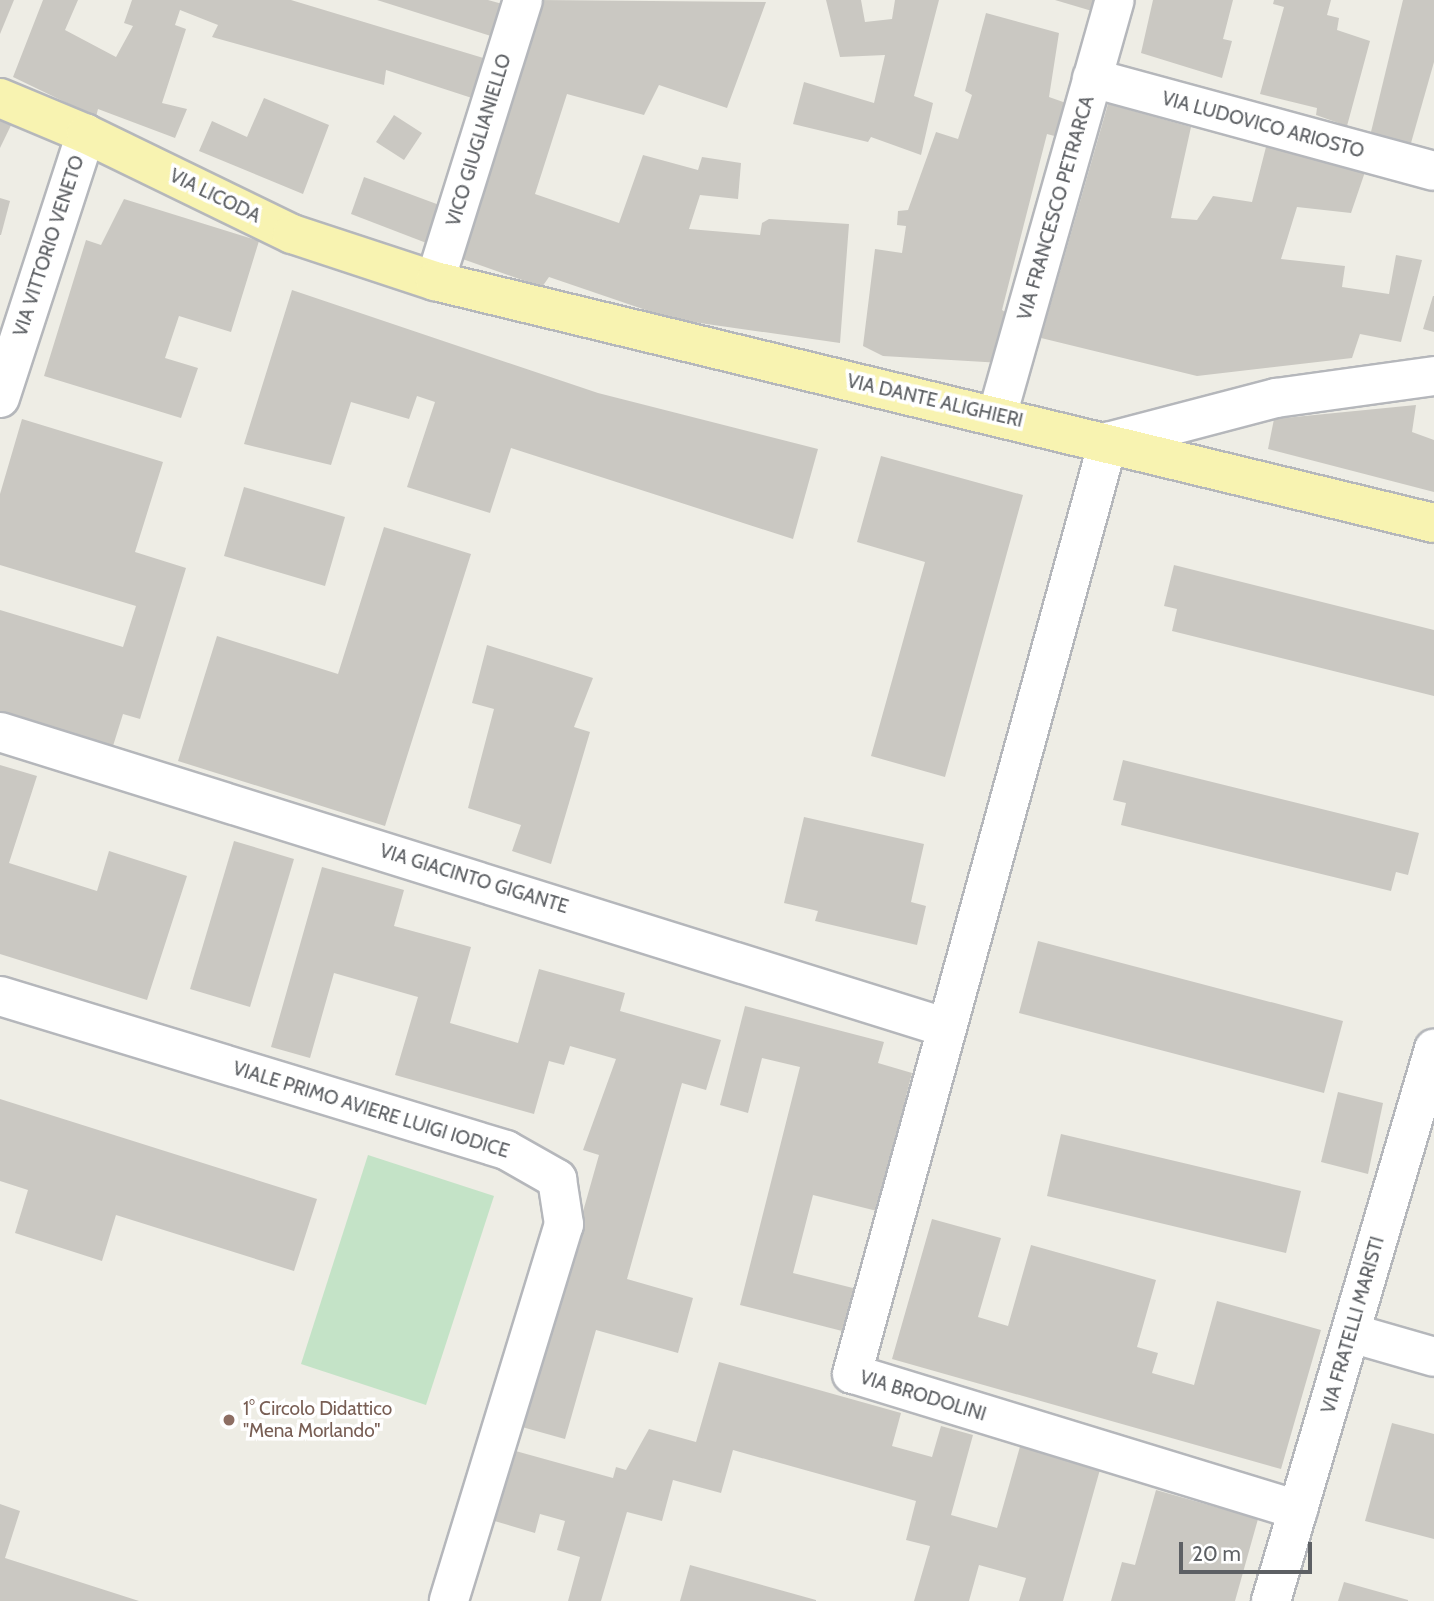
<!DOCTYPE html>
<meta charset="utf-8">
<style>
body{margin:0}
#map{position:relative;width:1434px;height:1601px;overflow:hidden;background:#eeede5;font-family:Cabin,sans-serif}
div>[style]{position:absolute}
[style*='--x']{left:calc(var(--x)*1px);top:calc(var(--y)*1px);width:calc(var(--w)*1px);rotate:calc(var(--a)*1deg)}
.green>*{inset:0;background:#c4e3c7}
.building>*{inset:0;background:#cac8c2}
.roads{filter:drop-shadow(2px 0 #b5b7bb) drop-shadow(-2px 0 #b5b7bb) drop-shadow(0 2px #b5b7bb) drop-shadow(0 -2px #b5b7bb)}
.minor>*{height:38px;margin:-19px;padding:0 19px;transform-origin:19px;border-radius:19px;background:#fff}
.major>*{height:38px;margin:-19px;padding:0 19px;transform-origin:19px;border-radius:19px;background:#f8f3b1}
.dots>*{width:19px;height:19px;translate:-50% -50%;box-sizing:border-box;border:4px solid #fff;border-radius:50%}
span{translate:-50% -50%;white-space:nowrap;text-align:center;line-height:1.15;-webkit-text-stroke:7px #fff;paint-order:stroke}
.street-label{font-size:19px;color:#5d6064}
.education-label{font-size:19px;color:#785e54}
.left{translate:0 -50%;text-align:left}
.scale{position:absolute;left:1179px;top:1542px;width:133px;height:32px;box-sizing:border-box;border:4px solid #5d6064;border-top:0;padding-left:9px;font-size:21px;line-height:24px;white-space:nowrap;color:#5d6064;-webkit-text-stroke:5px #fff;paint-order:stroke}
</style>
<div id="map">
<div class="green">
<div style="clip-path:polygon(368px 1155px,494px 1196px,426px 1405px,301px 1364px)"></div>
</div>
<div class="building">
<div style="clip-path:polygon(0 0,14px 0,0 34px)"></div>
<div style="clip-path:polygon(43px 0,78px 0,65px 30px,116px 57px,133px 26px,124px 23px,132px 0,291px 0,490px 60px,475px 99px,386px 70px,384px 85px,212px 37px,218px 25px,180px 10px,175px 25px,186px 29px,162px 103px,187px 109px,175px 138px,98px 109px,96px 117px,13px 77px)"></div>
<div style="clip-path:polygon(377px 0,488px 0,506px 5px,494px 37px)"></div>
<div style="clip-path:polygon(538px 0,766px 2px,727px 108px,659px 85px,644px 115px,567px 94px,535px 194px,619px 223px,643px 155px,698px 170px,702px 157px,741px 163px,738px 199px,700px 195px,689px 229px,760px 235px,762px 223px,769px 219px,849px 224px,840px 343px,672px 319px,549px 277px,542px 287px,454px 256px)"></div>
<div style="clip-path:polygon(826px 0,861px 0,865px 22px,892px 19px,895px 0,939px 0,914px 96px,933px 103px,921px 155px,871px 137px,868px 142px,793px 124px,804px 82px,874px 103px,885px 55px,840px 57px)"></div>
<div style="clip-path:polygon(1055px 0,1095px 0,1092px 11px)"></div>
<div style="clip-path:polygon(1153px 0,1233px 0,1223px 39px,1232px 41px,1222px 78px,1141px 53px)"></div>
<div style="clip-path:polygon(1274px 0,1331px 0,1327px 15px,1339px 18px,1337px 30px,1370px 41px,1347px 126px,1316px 115px,1317px 108px,1260px 94px,1284px 7px,1273px 4px)"></div>
<div style="clip-path:polygon(1403px 0,1434px 0,1434px 62px,1411px 143px,1370px 136px)"></div>
<div style="clip-path:polygon(986px 13px,1059px 33px,1049px 97px,1066px 103px,1062px 138px,1047px 134px,1002px 310px,1008px 314px,1002px 363px,883px 356px,863px 346px,875px 249px,902px 253px,906px 226px,897px 225px,898px 211px,908px 210px,936px 132px,958px 139px,972px 95px,965px 91px)"></div>
<div style="clip-path:polygon(264px 98px,329px 125px,303px 194px,199px 151px,212px 121px,247px 137px)"></div>
<div style="clip-path:polygon(1108px 104px,1191px 127px,1171px 218px,1197px 220px,1213px 196px,1252px 202px,1267px 143px,1366px 169px,1351px 213px,1297px 207px,1281px 259px,1345px 266px,1342px 287px,1389px 294px,1396px 255px,1422px 260px,1401px 342px,1360px 334px,1352px 358px,1197px 376px,1041px 338px)"></div>
<div style="clip-path:polygon(0 111px,15px 117px,0 148px)"></div>
<div style="clip-path:polygon(394px 115px,422px 133px,404px 160px,376px 142px)"></div>
<div style="clip-path:polygon(364px 177px,442px 206px,429px 244px,351px 214px)"></div>
<div style="clip-path:polygon(0 198px,10px 201px,1px 235px,0 235px)"></div>
<div style="clip-path:polygon(124px 199px,259px 241px,231px 332px,179px 316px,165px 358px,198px 368px,181px 418px,44px 376px,86px 240px,101px 245px)"></div>
<div style="clip-path:polygon(292px 290px,598px 393px,818px 449px,793px 539px,511px 448px,490px 513px,407px 487px,435px 402px,417px 396px,409px 419px,351px 402px,331px 465px,244px 444px)"></div>
<div style="clip-path:polygon(1433px 296px,1434px 296px,1434px 332px,1423px 329px)"></div>
<div style="clip-path:polygon(1416px 405px,1412px 432px,1434px 440px,1434px 492px,1268px 449px,1274px 419px)"></div>
<div style="clip-path:polygon(22px 419px,163px 462px,135px 552px,186px 568px,140px 719px,123px 714px,113px 746px,0 712px,0 610px,123px 647px,136px 606px,0 565px,0 494px)"></div>
<div style="clip-path:polygon(881px 456px,1023px 495px,945px 777px,871px 756px,925px 562px,857px 542px)"></div>
<div style="clip-path:polygon(244px 487px,345px 517px,325px 586px,224px 556px)"></div>
<div style="clip-path:polygon(384px 527px,471px 554px,385px 826px,178px 761px,217px 636px,338px 674px)"></div>
<div style="clip-path:polygon(1174px 565px,1434px 630px,1434px 696px,1172px 631px,1177px 609px,1164px 606px)"></div>
<div style="clip-path:polygon(487px 645px,593px 678px,574px 727px,590px 732px,551px 864px,512px 851px,521px 825px,468px 808px,494px 709px,472px 703px)"></div>
<div style="clip-path:polygon(1123px 760px,1419px 833px,1408px 875px,1396px 872px,1391px 891px,1121px 825px,1126px 803px,1113px 800px)"></div>
<div style="clip-path:polygon(0 765px,37px 776px,9px 863px,97px 891px,109px 851px,187px 876px,147px 1000px,0 954px)"></div>
<div style="clip-path:polygon(804px 817px,924px 844px,911px 902px,926px 906px,917px 945px,815px 921px,818px 911px,784px 903px)"></div>
<div style="clip-path:polygon(234px 841px,294px 859px,250px 1007px,190px 989px)"></div>
<div style="clip-path:polygon(322px 867px,404px 890px,394px 926px,471px 947px,450px 1023px,518px 1043px,539px 969px,625px 993px,620px 1011px,721px 1040px,706px 1090px,682px 1083px,627px 1279px,693px 1298px,678px 1353px,596px 1330px,565px 1439px,522px 1427px,599px 1155px,583px 1150px,616px 1059px,570px 1046px,564px 1065px,549px 1061px,534px 1114px,395px 1075px,418px 997px,334px 973px,310px 1058px,271px 1047px)"></div>
<div style="clip-path:polygon(1038px 941px,1343px 1021px,1324px 1093px,1019px 1013px)"></div>
<div style="clip-path:polygon(745px 1006px,884px 1042px,878px 1063px,912px 1073px,877px 1211px,813px 1195px,793px 1273px,857px 1289px,846px 1332px,740px 1305px,800px 1067px,762px 1058px,748px 1113px,720px 1105px)"></div>
<div style="clip-path:polygon(1338px 1092px,1383px 1103px,1368px 1174px,1321px 1162px)"></div>
<div style="clip-path:polygon(0 1099px,317px 1199px,294px 1271px,116px 1215px,102px 1261px,15px 1233px,28px 1190px,0 1181px)"></div>
<div style="clip-path:polygon(1061px 1134px,1301px 1191px,1286px 1253px,1047px 1196px)"></div>
<div style="clip-path:polygon(932px 1219px,1001px 1238px,978px 1317px,1008px 1326px,1031px 1245px,1156px 1280px,1137px 1347px,1158px 1353px,1152px 1373px,1194px 1385px,1217px 1301px,1321px 1330px,1281px 1469px,892px 1359px)"></div>
<div style="clip-path:polygon(719px 1362px,901px 1413px,892px 1446px,932px 1457px,941px 1426px,973px 1435px,951px 1515px,997px 1528px,1021px 1443px,1101px 1466px,1063px 1601px,1019px 1601px,1026px 1578px,979px 1565px,969px 1601px,914px 1601px,930px 1546px,906px 1540px,916px 1501px,733px 1450px,721px 1493px,673px 1480px,662px 1521px,627px 1512px,601px 1601px,568px 1601px,580px 1557px,557px 1550px,565px 1521px,540px 1514px,535px 1533px,491px 1520px,512px 1450px,613px 1478px,616px 1467px,626px 1470px,649px 1429px,696px 1442px)"></div>
<div style="clip-path:polygon(1392px 1423px,1434px 1434px,1434px 1539px,1365px 1521px)"></div>
<div style="clip-path:polygon(1156px 1490px,1258px 1519px,1235px 1601px,1111px 1601px,1122px 1562px,1135px 1565px)"></div>
<div style="clip-path:polygon(0 1504px,20px 1511px,5px 1558px,139px 1601px,0 1601px)"></div>
<div style="clip-path:polygon(690px 1565px,816px 1600px,816px 1601px,680px 1601px)"></div>
<div style="clip-path:polygon(1344px 1582px,1408px 1600px,1408px 1601px,1338px 1601px)"></div>
</div>
<div class="roads">
<div class="minor">
<div style="--x:1092;--y:78;--w:354;--a:15.2"></div>
<div style="--x:435;--y:281;--w:294;--a:-72.6"></div>
<div style="--x:0;--y:398;--w:278;--a:-72"></div>
<div style="--x:997;--y:416;--w:432;--a:-74.2"></div>
<div style="--x:0;--y:732;--w:992;--a:17.36"></div>
<div style="--x:0;--y:996;--w:529;--a:16.93"></div>
<div style="--x:506;--y:1150;--w:59;--a:29.6"></div>
<div style="--x:557;--y:1179;--w:46;--a:81.2"></div>
<div style="--x:564;--y:1224;--w:394;--a:107"></div>
<div style="--x:1351;--y:1333;--w:86;--a:16.1"></div>
<div style="--x:1298;--y:1510;--w:466;--a:-163"></div>
<div style="--x:852;--y:1374;--w:967;--a:-74.64"></div>
<div style="--x:1108;--y:442;--w:174;--a:-14.7"></div>
<div style="--x:1276;--y:398;--w:160;--a:-7.9"></div>
<div style="--x:1271;--y:1601;--w:576;--a:-73.55"></div>
</div>
<div class="major">
<div style="--x:0;--y:98;--w:93;--a:22.7"></div>
<div style="--x:86;--y:134;--w:229;--a:25.9"></div>
<div style="--x:292;--y:234;--w:151;--a:18.2"></div>
<div style="--x:435;--y:281;--w:1028;--a:13.62"></div>
</div>
</div>
<div class="dots">
<div style="left:229px;top:1420px;background:#8d6e63"></div>
</div>
<div class="street-label">
<span style="left:1263px;top:125px;rotate:15deg">VIA LUDOVICO ARIOSTO</span>
<span style="left:479px;top:140px;rotate:-73deg">VICO GIUGLIANIELLO</span>
<span style="left:215px;top:196px;rotate:26deg">VIA LICODA</span>
<span style="left:1056px;top:208px;rotate:-74deg">VIA FRANCESCO PETRARCA</span>
<span style="left:49px;top:246px;rotate:-72deg">VIA VITTORIO VENETO</span>
<span style="left:935px;top:401px;rotate:13deg">VIA DANTE ALIGHIERI</span>
<span style="left:474px;top:879px;rotate:17deg">VIA GIACINTO GIGANTE</span>
<span style="left:371px;top:1110px;rotate:17deg">VIALE PRIMO AVIERE LUIGI IODICE</span>
<span style="left:1353px;top:1325px;rotate:-74deg">VIA FRATELLI MARISTI</span>
<span style="left:923px;top:1396px;rotate:17deg">VIA BRODOLINI</span>
</div>
<div class="education-label">
<span class="left" style="left:243px;top:1420px">1° Circolo Didattico<br>"Mena Morlando"</span>
</div>
<div class="scale">20 m</div>
</div>
